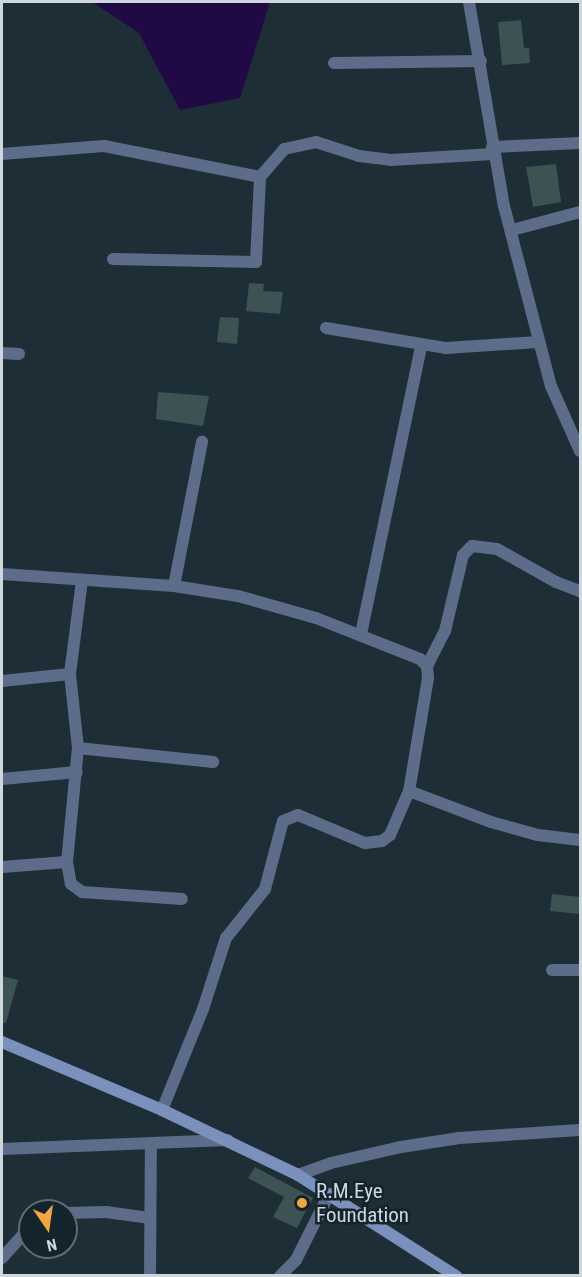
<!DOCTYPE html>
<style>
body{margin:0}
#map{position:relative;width:582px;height:1277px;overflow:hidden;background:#1e2e36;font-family:"Roboto Condensed",sans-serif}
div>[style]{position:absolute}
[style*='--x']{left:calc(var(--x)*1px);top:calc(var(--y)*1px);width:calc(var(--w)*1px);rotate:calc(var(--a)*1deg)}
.water>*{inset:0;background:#210946}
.building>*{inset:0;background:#3d5252}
.minor>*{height:12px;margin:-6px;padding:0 6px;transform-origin:6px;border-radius:6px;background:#5d6c88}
.tertiary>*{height:12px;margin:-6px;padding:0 6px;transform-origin:6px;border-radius:6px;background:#5d6c88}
.secondary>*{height:12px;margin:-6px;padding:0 6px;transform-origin:6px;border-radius:6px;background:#7991bc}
.dots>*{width:16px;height:16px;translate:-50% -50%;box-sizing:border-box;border:3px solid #14242c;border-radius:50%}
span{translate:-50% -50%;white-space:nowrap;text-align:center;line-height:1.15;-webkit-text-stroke:5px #14242c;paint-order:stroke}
.poi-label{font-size:21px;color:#cdd7dc}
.left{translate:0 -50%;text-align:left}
.frame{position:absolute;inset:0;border:3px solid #cdd7dc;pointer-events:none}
.north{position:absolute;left:18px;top:1199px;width:60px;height:60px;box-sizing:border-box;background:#14242c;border:2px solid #5e6c72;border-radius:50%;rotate:167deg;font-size:16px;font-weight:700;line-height:24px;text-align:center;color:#cdd7dc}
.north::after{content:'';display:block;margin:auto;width:21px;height:27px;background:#f1a63f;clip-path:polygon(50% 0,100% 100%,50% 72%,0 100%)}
</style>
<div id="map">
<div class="water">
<div style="clip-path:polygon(92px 2px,270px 2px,240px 98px,180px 110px,139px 33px)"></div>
</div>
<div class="building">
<div style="clip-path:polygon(521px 20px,524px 48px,529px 48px,530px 63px,502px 65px,498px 22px)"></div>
<div style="clip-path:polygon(556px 164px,561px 202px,533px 207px,526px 167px)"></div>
<div style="clip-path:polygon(249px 283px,264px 284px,263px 291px,283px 292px,280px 314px,246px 311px)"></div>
<div style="clip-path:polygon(220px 317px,239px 318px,237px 344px,217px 342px)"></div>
<div style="clip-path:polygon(158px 392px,209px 396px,203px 426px,156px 419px)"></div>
<div style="clip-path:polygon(552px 894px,580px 897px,580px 914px,550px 911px)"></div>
<div style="clip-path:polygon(2px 976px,18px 980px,6px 1023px,2px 1023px)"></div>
<div style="clip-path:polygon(255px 1167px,313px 1198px,297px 1228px,273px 1217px,284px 1197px,248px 1178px)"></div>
</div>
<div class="minor">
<div style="--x:334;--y:63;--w:147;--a:-0.8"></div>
<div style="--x:492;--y:147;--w:88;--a:-2.6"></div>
<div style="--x:2;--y:154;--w:102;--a:-4.5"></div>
<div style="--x:104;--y:146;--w:159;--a:11.2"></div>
<div style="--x:512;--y:230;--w:70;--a:-14.8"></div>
<div style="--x:113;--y:259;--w:143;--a:1.2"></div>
<div style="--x:256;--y:262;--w:85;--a:-87.3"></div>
<div style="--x:260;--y:177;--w:37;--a:-49"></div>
<div style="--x:284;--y:149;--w:33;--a:-12"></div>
<div style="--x:316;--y:142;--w:45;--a:18"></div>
<div style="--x:359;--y:156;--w:32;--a:7"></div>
<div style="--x:391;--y:160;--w:102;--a:-3.4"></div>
<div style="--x:326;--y:328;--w:122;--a:9.5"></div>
<div style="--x:446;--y:348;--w:92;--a:-3.7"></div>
<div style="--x:2;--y:353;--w:17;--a:3"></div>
<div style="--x:2;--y:574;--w:172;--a:4"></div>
<div style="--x:174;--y:586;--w:65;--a:8.9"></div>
<div style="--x:238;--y:596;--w:81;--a:15.8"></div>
<div style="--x:316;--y:618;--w:112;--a:21.5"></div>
<div style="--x:420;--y:659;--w:10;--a:45"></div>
<div style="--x:427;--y:666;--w:12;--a:85"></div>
<div style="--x:428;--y:678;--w:115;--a:99.5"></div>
<div style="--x:409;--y:791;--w:88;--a:20.7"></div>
<div style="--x:491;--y:822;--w:49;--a:15.5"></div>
<div style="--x:538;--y:835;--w:42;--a:6.8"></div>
<div style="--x:174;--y:586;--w:147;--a:-79"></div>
<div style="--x:361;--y:634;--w:293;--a:-78.2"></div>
<div style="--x:427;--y:666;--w:39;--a:-63"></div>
<div style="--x:445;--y:631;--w:78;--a:-76.7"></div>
<div style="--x:463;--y:555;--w:13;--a:-45"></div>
<div style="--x:472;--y:546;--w:25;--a:7"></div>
<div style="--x:497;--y:549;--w:68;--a:29.2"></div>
<div style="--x:556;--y:582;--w:26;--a:21"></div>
<div style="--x:2;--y:681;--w:68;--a:-5.9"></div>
<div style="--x:78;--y:748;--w:136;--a:5.9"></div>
<div style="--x:2;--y:779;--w:75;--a:-5.3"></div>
<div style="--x:67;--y:862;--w:22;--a:80"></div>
<div style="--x:71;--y:884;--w:14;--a:36"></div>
<div style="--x:82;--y:892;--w:100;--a:4"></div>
<div style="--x:2;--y:867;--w:65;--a:-4.4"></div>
<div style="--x:67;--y:862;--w:115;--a:-84.5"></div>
<div style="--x:78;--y:748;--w:74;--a:-96.2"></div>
<div style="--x:70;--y:674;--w:95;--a:-82.7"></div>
<div style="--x:552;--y:970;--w:28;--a:0"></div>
<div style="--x:162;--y:1110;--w:109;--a:-67.9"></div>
<div style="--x:203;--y:1009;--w:75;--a:-72.1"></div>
<div style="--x:226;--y:938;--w:63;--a:-51.5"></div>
<div style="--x:265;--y:889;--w:70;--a:-75.2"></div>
<div style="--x:283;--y:821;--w:16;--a:-22"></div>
<div style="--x:298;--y:815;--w:73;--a:22.7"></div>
<div style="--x:365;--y:843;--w:17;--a:-7"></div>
<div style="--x:382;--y:841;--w:10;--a:-37"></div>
<div style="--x:390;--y:835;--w:48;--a:-66.6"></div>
<div style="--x:2;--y:1149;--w:226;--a:-2.3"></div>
<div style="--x:298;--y:1175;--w:35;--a:-20"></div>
<div style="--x:331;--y:1163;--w:72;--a:-12.9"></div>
<div style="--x:401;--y:1147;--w:59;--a:-8.8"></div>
<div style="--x:459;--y:1138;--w:121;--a:-3.8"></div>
<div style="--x:66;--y:1213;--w:40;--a:-1.4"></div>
<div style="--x:106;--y:1212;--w:43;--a:7.9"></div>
<div style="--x:2;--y:1258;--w:42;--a:-47.9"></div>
<div style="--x:150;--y:1276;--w:130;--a:-89.6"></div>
<div style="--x:280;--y:1276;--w:23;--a:-45"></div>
<div style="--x:296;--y:1260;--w:74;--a:-63.4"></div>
</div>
<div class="tertiary">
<div style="--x:469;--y:2;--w:207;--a:80.3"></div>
<div style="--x:504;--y:206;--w:186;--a:75.4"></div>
<div style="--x:551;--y:386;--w:71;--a:66"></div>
</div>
<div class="secondary">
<div style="--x:2;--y:1042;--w:174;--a:23"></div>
<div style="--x:162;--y:1110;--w:151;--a:25.5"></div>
<div style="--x:298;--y:1175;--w:188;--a:32.6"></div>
</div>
<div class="dots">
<div style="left:302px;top:1203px;background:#f1a63f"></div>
</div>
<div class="poi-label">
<span class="left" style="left:316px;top:1203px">R.M.Eye<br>Foundation</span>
</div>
<div class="frame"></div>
<div class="north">N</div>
</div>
